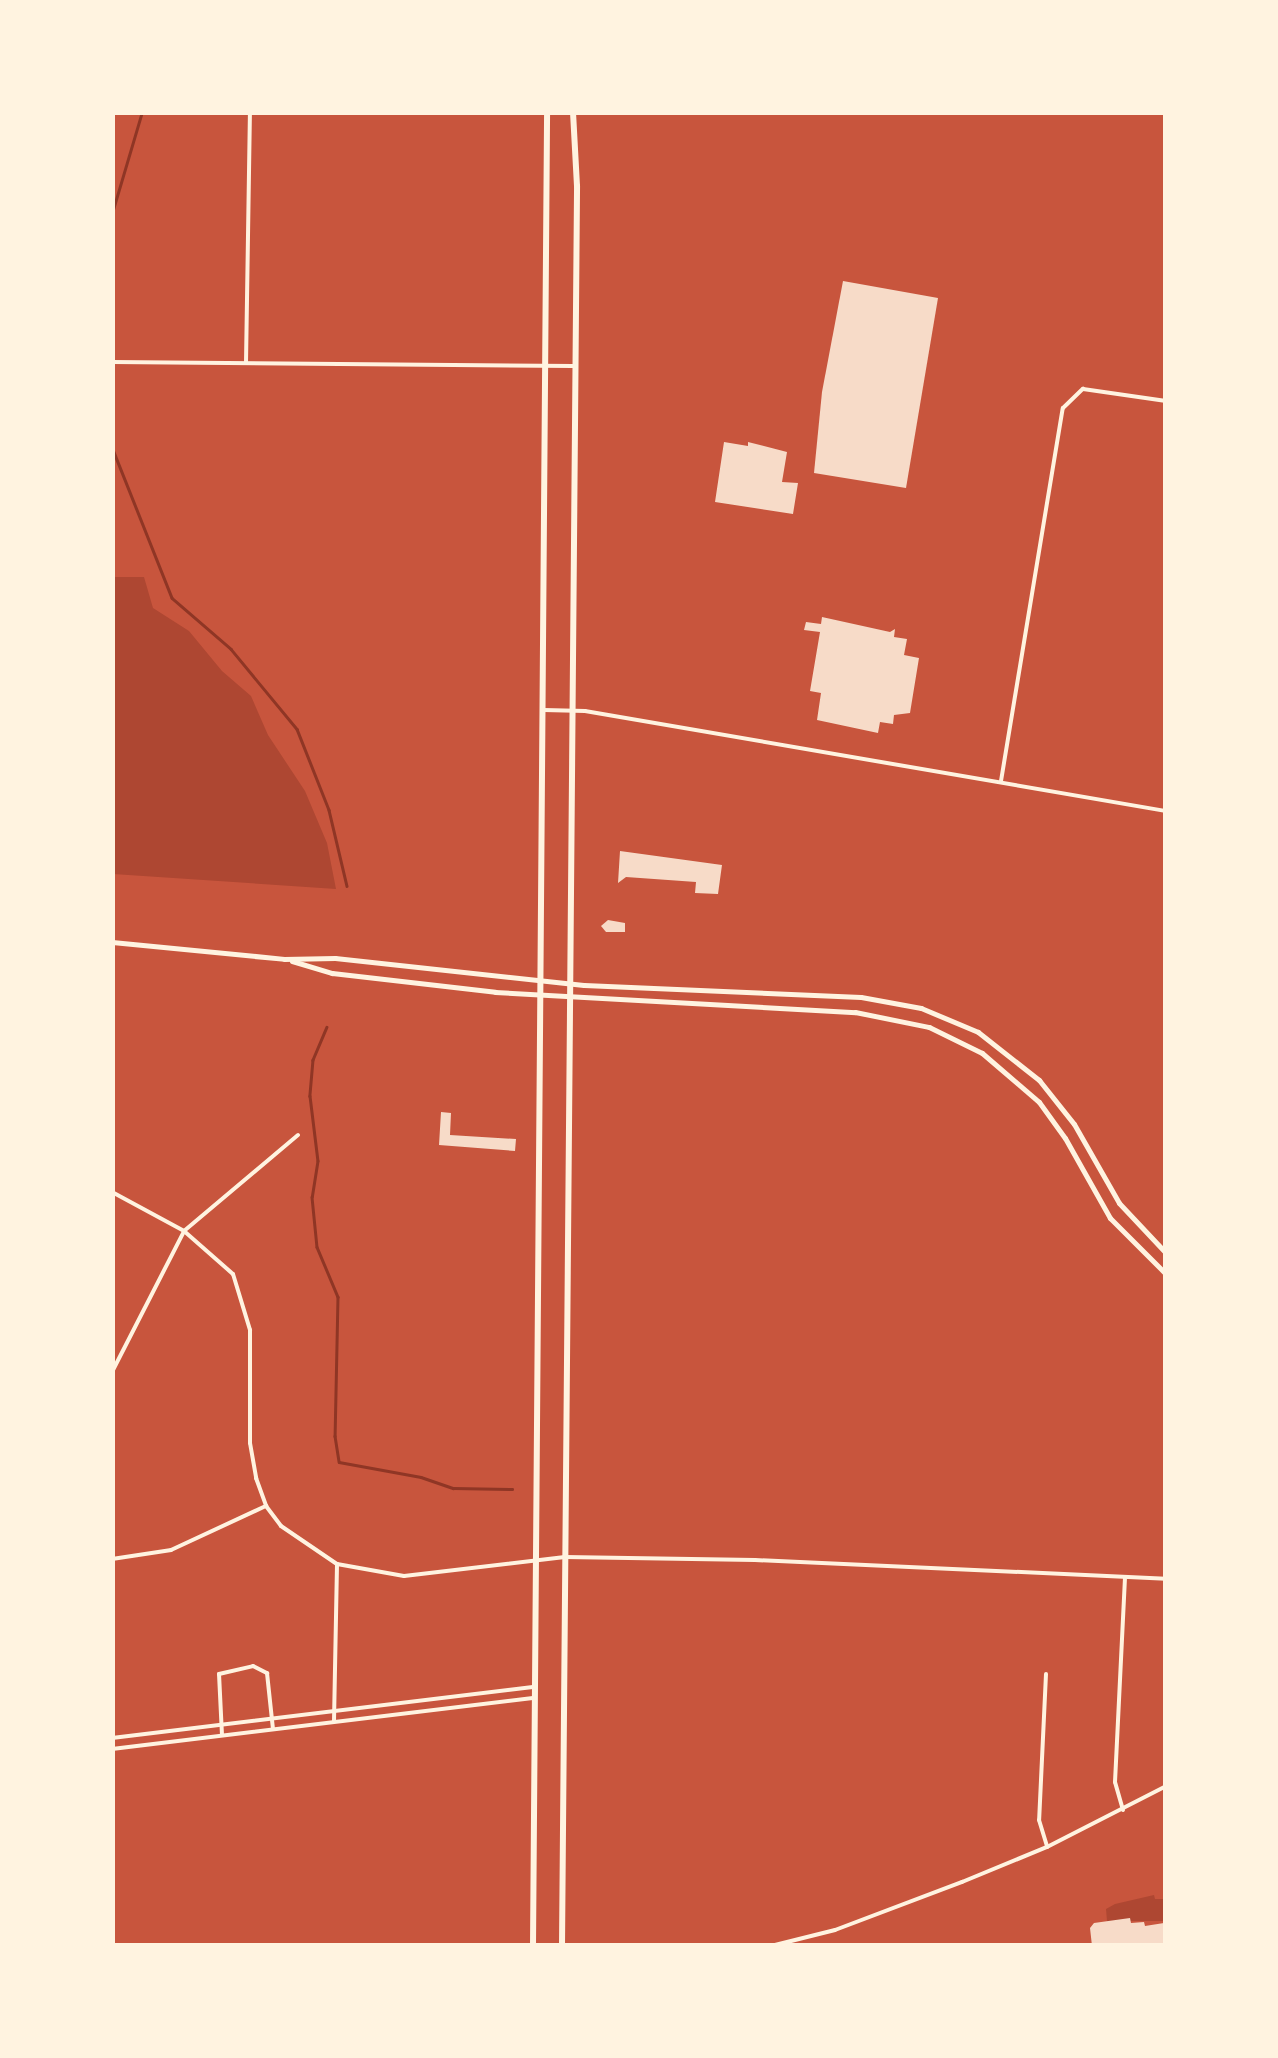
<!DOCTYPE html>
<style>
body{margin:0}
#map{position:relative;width:1278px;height:2058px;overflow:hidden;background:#c8553d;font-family:"DM Sans",sans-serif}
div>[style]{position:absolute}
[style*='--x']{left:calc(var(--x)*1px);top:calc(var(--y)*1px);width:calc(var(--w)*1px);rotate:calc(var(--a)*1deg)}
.green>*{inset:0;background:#ae4732}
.stream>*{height:2.5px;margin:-1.25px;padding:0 1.25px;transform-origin:1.25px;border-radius:1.25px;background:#8f3625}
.building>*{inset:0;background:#f7dbc8}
.minor>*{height:4px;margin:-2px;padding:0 2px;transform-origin:2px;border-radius:2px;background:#fff3e0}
.tertiary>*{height:5px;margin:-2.5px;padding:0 2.5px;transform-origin:2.5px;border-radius:2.5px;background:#fff3e0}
.primary>*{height:6px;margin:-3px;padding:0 3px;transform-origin:3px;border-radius:3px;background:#fff3e0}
span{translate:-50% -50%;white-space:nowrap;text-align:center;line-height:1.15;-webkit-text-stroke:10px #fff3e0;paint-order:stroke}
.frame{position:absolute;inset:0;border:115px solid #fff3e0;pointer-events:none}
</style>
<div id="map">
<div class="green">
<div style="clip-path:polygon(112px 577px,144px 577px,153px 608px,189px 631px,222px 671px,251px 696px,268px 735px,305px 791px,327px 843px,336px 889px,113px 874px)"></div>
<div style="clip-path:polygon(1154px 1895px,1155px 1899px,1165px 1899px,1163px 1921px,1107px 1921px,1106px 1909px,1115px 1904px)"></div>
</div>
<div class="stream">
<div style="--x:112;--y:213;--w:105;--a:-73.5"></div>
<div style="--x:112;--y:447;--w:162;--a:68.3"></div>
<div style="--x:172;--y:598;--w:78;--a:40.8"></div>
<div style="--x:231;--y:649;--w:104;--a:50.5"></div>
<div style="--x:297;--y:729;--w:87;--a:68.4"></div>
<div style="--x:329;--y:810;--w:78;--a:76.7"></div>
<div style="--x:327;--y:1027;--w:36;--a:113"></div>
<div style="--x:313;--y:1060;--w:36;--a:95"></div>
<div style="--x:310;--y:1096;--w:65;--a:83"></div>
<div style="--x:318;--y:1161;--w:36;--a:99"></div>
<div style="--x:312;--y:1197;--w:50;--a:84.3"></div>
<div style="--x:317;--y:1247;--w:54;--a:67.2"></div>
<div style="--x:338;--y:1297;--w:139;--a:91.2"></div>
<div style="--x:335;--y:1436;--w:26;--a:81"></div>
<div style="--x:339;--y:1462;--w:83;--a:10.4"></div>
<div style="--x:421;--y:1477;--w:34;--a:19"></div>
<div style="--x:453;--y:1488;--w:59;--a:1"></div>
</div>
<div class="building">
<div style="clip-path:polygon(843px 281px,938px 298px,906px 488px,814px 473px,822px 392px)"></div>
<div style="clip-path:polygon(724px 442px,748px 446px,748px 442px,787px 452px,782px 482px,798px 483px,793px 514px,715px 502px)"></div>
<div style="clip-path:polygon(822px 617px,890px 632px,895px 629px,894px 637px,907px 639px,904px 655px,919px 658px,910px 713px,894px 715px,893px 724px,880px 722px,878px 733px,817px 720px,821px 693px,810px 691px,820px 632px,804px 630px,806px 622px,821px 624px)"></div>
<div style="clip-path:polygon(620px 851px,722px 865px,718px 894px,695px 893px,696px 882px,626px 877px,618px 883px)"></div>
<div style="clip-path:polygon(608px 920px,625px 923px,625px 932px,606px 932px,601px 926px)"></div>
<div style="clip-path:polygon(441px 1112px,451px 1113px,450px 1135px,516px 1139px,515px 1151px,439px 1145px)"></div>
<div style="clip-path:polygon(1130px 1918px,1131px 1923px,1144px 1922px,1145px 1926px,1164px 1923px,1166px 1946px,1092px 1946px,1090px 1928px,1094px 1923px)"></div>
</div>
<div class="minor">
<div style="--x:112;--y:362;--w:461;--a:0.5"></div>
<div style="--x:246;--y:363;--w:251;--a:-89.1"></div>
<div style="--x:544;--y:710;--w:41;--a:1.4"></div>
<div style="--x:585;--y:711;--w:590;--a:9.77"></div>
<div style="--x:1001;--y:781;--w:378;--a:-80.6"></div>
<div style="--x:1063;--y:408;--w:28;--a:-44"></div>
<div style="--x:1083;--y:389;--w:84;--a:8.2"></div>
<div style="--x:112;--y:1192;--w:82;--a:28.4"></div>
<div style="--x:184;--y:1231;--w:65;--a:41.3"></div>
<div style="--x:233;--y:1274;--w:59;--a:73.1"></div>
<div style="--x:250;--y:1330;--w:113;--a:90"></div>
<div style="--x:250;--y:1443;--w:36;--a:80"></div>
<div style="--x:256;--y:1478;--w:30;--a:70"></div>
<div style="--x:266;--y:1506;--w:25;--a:53"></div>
<div style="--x:281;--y:1526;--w:68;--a:34.2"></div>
<div style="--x:337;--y:1564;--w:68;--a:10.2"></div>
<div style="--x:404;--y:1576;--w:162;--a:-6.7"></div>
<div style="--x:565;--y:1557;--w:190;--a:0.9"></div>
<div style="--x:755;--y:1560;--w:411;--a:2.6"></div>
<div style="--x:112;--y:1372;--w:158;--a:-62.9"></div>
<div style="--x:184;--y:1231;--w:149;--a:-40.1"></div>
<div style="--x:112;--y:1559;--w:60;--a:-8.7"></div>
<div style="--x:171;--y:1550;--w:105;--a:-24.9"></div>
<div style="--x:1046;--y:1674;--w:146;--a:92.7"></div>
<div style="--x:1039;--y:1820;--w:28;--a:73"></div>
<div style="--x:334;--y:1721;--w:157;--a:-88.9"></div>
<div style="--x:222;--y:1735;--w:61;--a:-92.8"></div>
<div style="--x:219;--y:1674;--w:35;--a:-13"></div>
<div style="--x:253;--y:1666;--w:16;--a:27"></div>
<div style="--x:267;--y:1673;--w:56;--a:83.9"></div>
<div style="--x:112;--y:1738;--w:426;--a:-6.9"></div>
<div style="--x:112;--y:1749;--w:426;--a:-6.9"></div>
<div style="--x:1123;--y:1810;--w:29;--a:-106"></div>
<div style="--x:1115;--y:1782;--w:205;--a:-87.2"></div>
<div style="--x:771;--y:1946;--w:66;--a:-14"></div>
<div style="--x:835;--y:1930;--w:136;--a:-20.7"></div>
<div style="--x:962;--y:1882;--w:92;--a:-22.4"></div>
<div style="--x:1047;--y:1847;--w:134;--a:-27.1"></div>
</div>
<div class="tertiary">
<div style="--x:112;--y:942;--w:173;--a:5.6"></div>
<div style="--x:284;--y:959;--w:51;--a:-1.1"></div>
<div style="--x:335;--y:958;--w:250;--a:6.2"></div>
<div style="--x:584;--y:985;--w:277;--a:2.5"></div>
<div style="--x:861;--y:997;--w:61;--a:10.4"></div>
<div style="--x:921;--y:1008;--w:62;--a:22.8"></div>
<div style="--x:978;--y:1032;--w:78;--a:38.2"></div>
<div style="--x:1039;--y:1080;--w:56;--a:51.5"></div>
<div style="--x:1074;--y:1124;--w:91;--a:60.3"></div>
<div style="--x:1119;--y:1203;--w:69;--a:46.8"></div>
<div style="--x:292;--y:961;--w:42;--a:16.7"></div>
<div style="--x:332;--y:973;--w:164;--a:6.6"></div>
<div style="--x:495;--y:992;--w:361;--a:3.2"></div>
<div style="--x:855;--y:1012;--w:76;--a:11.5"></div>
<div style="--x:929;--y:1027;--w:59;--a:26.1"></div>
<div style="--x:982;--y:1053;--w:75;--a:40.7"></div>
<div style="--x:1039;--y:1102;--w:44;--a:54.2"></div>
<div style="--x:1065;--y:1138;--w:92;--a:60.6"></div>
<div style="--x:1110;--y:1218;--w:79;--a:45"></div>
</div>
<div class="primary">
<div style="--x:533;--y:1946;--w:1834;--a:-89.56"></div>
<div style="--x:562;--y:1946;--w:1760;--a:-89.51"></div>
<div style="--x:577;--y:186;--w:74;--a:-93.1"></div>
</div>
<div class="frame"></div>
</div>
